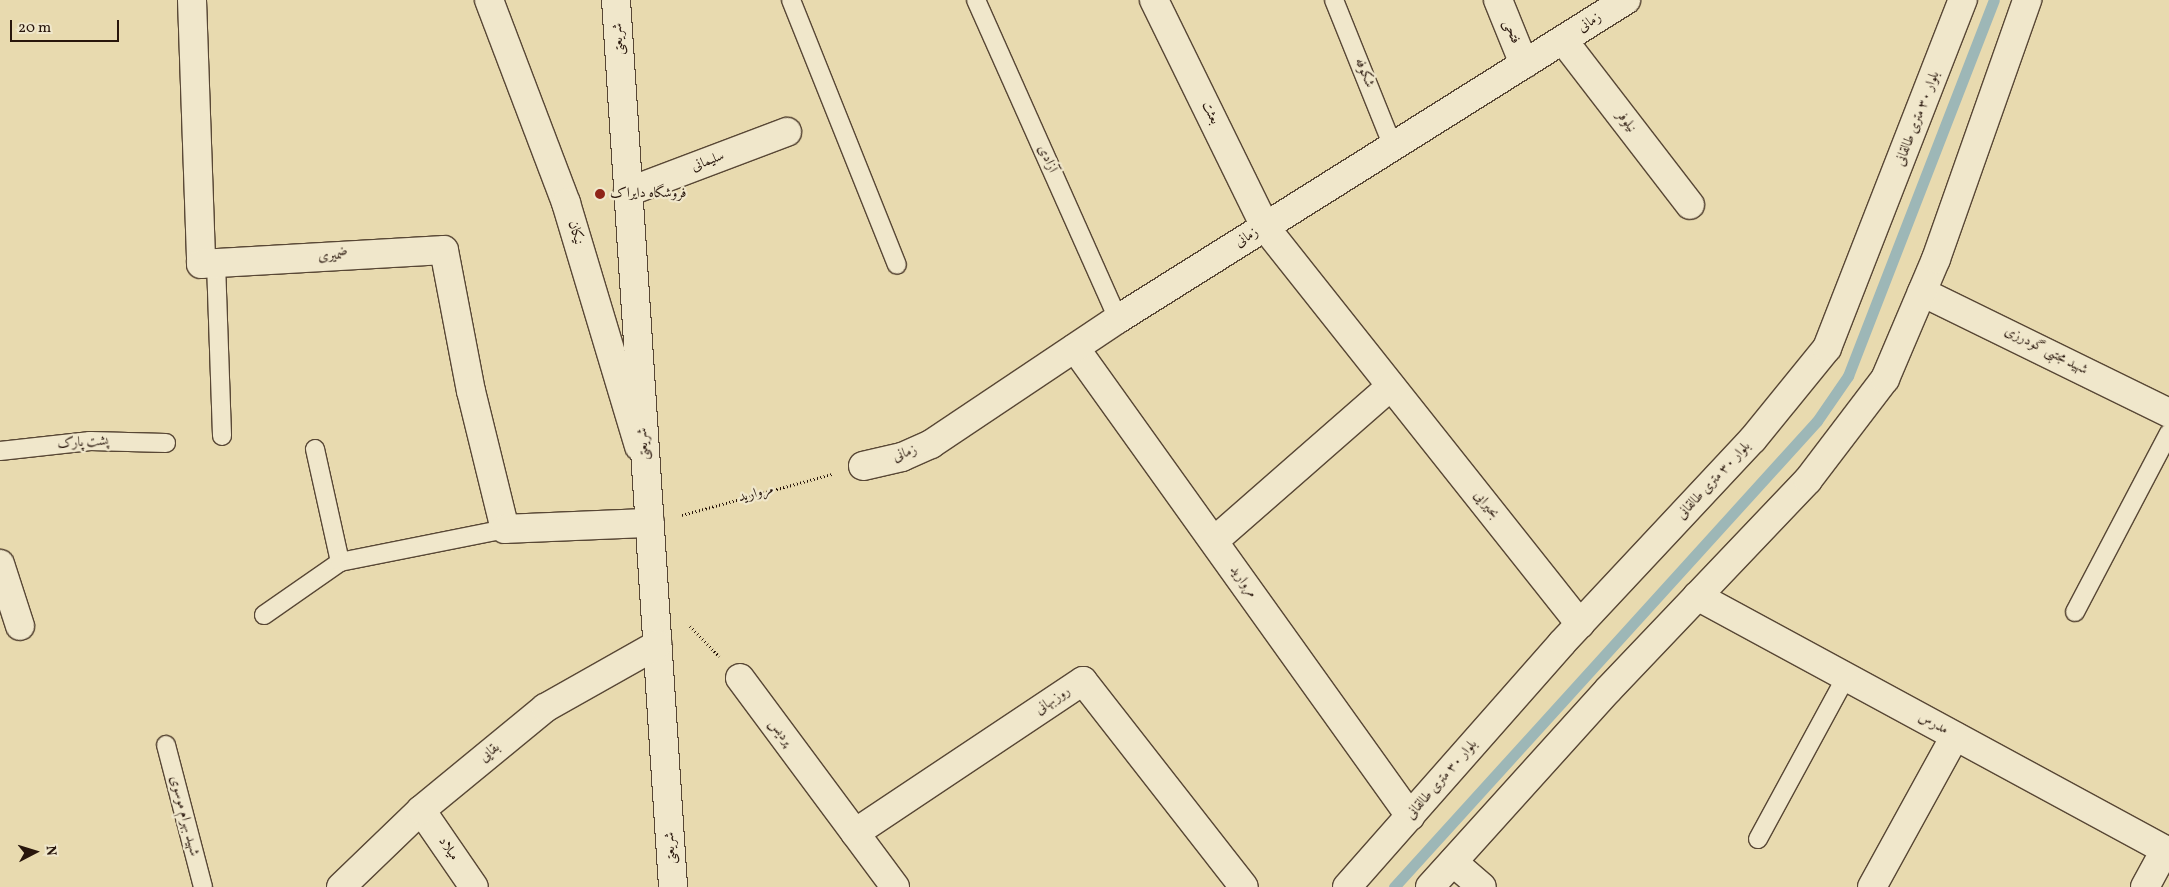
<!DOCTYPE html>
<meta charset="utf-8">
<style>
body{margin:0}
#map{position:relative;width:2169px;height:887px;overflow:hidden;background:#e8daaf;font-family:Vollkorn,Amiri,serif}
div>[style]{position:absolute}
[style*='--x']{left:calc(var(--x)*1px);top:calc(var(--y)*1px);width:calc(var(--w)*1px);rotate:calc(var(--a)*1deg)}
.stream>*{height:11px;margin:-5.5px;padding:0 5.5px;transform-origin:5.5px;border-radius:5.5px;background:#9db7b7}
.path>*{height:3px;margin-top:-1.5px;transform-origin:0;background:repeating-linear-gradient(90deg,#28160c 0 1px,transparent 0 3.5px)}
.roads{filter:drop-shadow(1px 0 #584735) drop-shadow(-1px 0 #584735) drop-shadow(0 1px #584735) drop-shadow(0 -1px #584735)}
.lane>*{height:18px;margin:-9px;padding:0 9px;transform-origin:9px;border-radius:9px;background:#f0e7cb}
.street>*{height:28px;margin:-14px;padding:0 14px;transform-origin:14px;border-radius:14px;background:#f0e7cb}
.secondary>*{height:28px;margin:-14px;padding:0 14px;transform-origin:14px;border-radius:14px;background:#f0e7cb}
.dots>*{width:14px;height:14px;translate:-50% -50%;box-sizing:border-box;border:2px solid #f0e7cb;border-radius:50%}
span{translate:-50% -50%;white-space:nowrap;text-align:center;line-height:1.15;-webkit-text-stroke:4.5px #f0e7cb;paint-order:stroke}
.street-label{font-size:14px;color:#28160c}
.poi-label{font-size:14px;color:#28160c}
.left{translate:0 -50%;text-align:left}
.north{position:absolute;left:10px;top:827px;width:50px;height:50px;-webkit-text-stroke:4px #f0e7cb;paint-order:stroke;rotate:85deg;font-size:14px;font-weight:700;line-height:20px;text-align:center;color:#28160c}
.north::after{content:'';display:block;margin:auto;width:18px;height:22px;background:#28160c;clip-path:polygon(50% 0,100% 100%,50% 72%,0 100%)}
.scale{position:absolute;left:10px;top:20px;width:109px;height:22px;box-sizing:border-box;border:2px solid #28160c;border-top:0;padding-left:6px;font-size:15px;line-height:18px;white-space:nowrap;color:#28160c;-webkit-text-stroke:4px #f0e7cb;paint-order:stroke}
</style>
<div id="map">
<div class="stream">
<div style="--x:1394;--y:887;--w:629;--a:-47.77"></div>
<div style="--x:1817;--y:421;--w:55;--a:-55.4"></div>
<div style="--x:1848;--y:376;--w:403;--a:-68.8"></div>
</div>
<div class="path">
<div style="--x:682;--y:515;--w:156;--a:-15.3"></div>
<div style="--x:690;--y:626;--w:42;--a:46"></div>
</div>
<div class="roads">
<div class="lane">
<div style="--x:791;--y:0;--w:285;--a:68.2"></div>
<div style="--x:976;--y:0;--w:349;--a:66"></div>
<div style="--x:1334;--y:0;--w:158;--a:68.1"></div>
<div style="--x:216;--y:263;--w:173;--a:88"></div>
<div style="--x:315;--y:449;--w:116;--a:77.5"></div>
<div style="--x:0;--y:451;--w:91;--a:-6.3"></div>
<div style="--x:90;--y:441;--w:76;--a:1.5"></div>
<div style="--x:2075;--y:612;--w:202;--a:-62.3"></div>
<div style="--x:264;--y:615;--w:93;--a:-34.9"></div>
<div style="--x:340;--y:562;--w:168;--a:-11.3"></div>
<div style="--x:166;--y:745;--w:147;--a:75.4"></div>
<div style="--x:1758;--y:839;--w:184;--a:-61.5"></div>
</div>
<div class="street">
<div style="--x:192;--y:0;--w:264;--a:88"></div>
<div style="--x:201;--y:264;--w:243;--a:-3.3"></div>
<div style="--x:444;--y:250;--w:144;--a:79.2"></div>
<div style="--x:471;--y:391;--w:142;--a:76.2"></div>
<div style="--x:505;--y:529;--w:145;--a:-2.4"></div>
<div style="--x:489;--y:0;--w:217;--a:69.2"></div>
<div style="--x:566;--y:203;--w:254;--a:73.3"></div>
<div style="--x:1154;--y:0;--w:253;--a:63.9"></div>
<div style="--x:1265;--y:227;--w:507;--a:51.57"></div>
<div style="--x:1498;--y:0;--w:69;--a:67.9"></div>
<div style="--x:1563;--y:40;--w:208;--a:52.4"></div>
<div style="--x:628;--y:192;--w:170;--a:-20.7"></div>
<div style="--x:1922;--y:292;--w:275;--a:26.1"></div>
<div style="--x:1075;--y:348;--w:576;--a:54.4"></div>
<div style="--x:863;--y:466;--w:40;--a:-13"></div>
<div style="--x:902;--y:457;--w:32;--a:-24"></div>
<div style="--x:931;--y:444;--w:225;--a:-33.8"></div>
<div style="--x:1118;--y:319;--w:600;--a:-32.13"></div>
<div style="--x:1214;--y:541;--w:235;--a:-41.2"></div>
<div style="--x:0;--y:564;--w:65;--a:72.1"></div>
<div style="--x:1697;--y:596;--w:537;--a:28.47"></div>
<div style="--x:740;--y:678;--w:260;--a:53.4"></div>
<div style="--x:421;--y:810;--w:93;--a:55.5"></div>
<div style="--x:855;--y:833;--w:274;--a:-33.7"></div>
<div style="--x:1083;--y:681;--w:261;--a:52"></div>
<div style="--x:1453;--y:862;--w:38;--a:41"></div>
<div style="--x:1872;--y:887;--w:172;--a:-61.2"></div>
<div style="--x:2145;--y:887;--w:42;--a:-61.6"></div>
</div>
<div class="secondary">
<div style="--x:616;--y:0;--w:889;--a:86.32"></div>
<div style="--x:341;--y:887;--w:111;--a:-43.9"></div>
<div style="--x:421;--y:810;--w:161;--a:-39.4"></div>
<div style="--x:545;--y:708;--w:129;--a:-29.4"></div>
<div style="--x:1347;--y:887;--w:325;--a:-48.6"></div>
<div style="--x:1562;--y:643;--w:279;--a:-46.9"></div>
<div style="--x:1753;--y:439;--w:117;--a:-50.9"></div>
<div style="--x:1827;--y:348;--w:374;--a:-68.7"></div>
<div style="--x:1430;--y:887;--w:266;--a:-47.9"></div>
<div style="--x:1608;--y:690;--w:290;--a:-46.4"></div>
<div style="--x:1808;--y:480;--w:127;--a:-52.7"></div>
<div style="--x:1885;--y:379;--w:130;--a:-67"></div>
<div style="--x:1936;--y:259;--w:275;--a:-70.6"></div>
</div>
</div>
<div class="dots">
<div style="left:600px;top:194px;background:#8f2418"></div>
</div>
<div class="street-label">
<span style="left:1590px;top:23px;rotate:-32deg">زمانی</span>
<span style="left:1511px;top:32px;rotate:68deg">فتحی</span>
<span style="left:619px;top:39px;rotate:-94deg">شریعتی</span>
<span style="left:1364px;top:73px;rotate:68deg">شکوفه</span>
<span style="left:1210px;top:113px;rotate:64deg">بعثت</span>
<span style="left:1918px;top:119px;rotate:-69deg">بلوار ۳۰ متری طالقانی</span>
<span style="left:1626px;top:122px;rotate:53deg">نیلوفر</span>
<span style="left:1047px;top:159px;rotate:66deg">آزادی</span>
<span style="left:708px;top:162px;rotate:-21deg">سلیمانی</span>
<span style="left:575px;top:233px;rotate:73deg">نیکان</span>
<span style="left:1247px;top:238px;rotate:-32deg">زمانی</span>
<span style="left:333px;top:256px;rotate:-3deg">ضمیری</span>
<span style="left:2046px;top:351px;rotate:27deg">شهید مجتبی گودرزی</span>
<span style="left:83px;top:443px;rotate:-3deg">پشت پارک</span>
<span style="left:644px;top:444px;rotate:-94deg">شریعتی</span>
<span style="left:905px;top:454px;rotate:-20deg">زمانی</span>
<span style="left:1714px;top:481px;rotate:-47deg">بلوار ۳۰ متری طالقانی</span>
<span style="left:756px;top:494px;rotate:-15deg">مروارید</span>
<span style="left:1486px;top:505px;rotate:51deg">بحیرایی</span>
<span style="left:1243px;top:582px;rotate:54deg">مروارید</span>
<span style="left:1053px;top:701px;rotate:-34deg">روزبهانی</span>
<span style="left:1933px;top:724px;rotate:28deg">مدرس</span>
<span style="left:780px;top:733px;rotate:53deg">پردیس</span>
<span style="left:490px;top:753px;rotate:-39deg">بقایی</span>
<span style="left:1442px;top:780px;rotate:-49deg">بلوار ۳۰ متری طالقانی</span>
<span style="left:184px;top:816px;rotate:76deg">شهید بهرام موسوی</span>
<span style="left:671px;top:848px;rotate:-94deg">شریعتی</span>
<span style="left:448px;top:849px;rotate:56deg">میلاد</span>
</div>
<div class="poi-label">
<span class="left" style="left:610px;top:194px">فروشگاه دایراک</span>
</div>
<div class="north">N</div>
<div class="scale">20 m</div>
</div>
